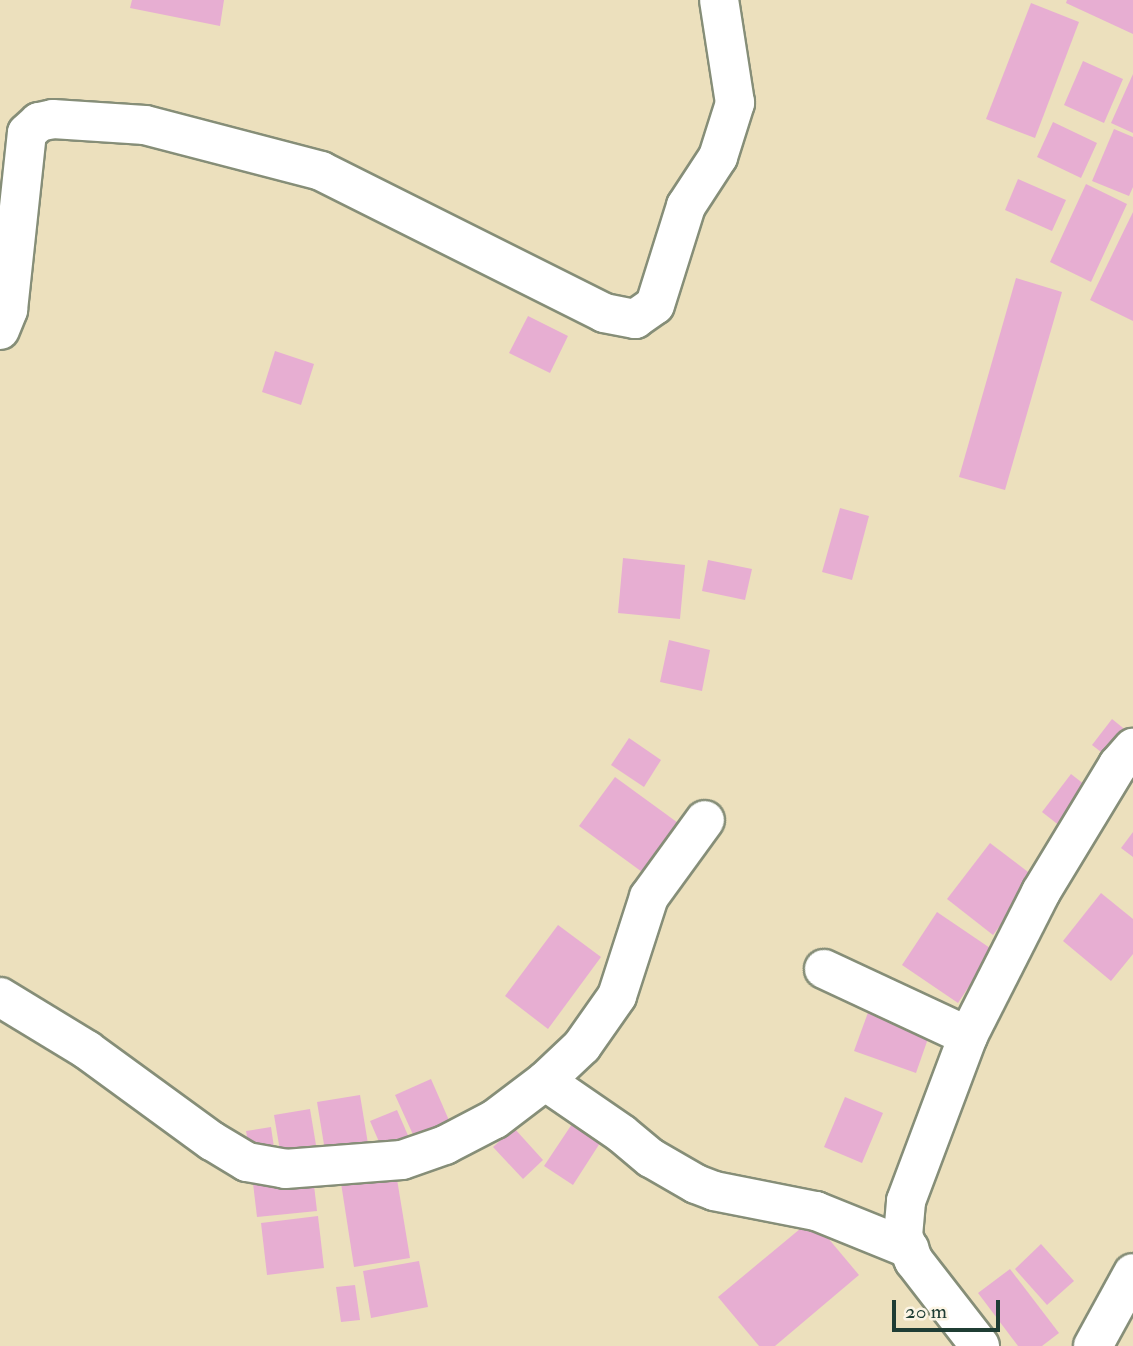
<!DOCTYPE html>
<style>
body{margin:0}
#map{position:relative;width:1133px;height:1346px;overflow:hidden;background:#ece0bd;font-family:"IM FELL Double Pica",serif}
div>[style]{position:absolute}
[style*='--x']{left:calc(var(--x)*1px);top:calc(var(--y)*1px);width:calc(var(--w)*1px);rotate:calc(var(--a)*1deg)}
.building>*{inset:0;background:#e7aed2}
.roads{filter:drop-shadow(2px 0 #868e78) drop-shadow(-2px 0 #868e78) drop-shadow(0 2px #868e78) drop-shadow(0 -2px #868e78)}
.minor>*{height:38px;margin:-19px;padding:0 19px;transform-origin:19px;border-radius:19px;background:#fff}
span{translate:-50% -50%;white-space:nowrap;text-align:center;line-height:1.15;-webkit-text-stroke:5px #fcf5e5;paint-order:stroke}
.scale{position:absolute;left:892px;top:1300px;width:108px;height:32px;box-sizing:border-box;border:4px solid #1f3d34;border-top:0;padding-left:9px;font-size:21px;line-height:24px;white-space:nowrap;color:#1f3d34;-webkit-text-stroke:5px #fcf5e5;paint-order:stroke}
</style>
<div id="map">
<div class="building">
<div style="clip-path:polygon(132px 0,224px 0,220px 26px,130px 8px)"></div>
<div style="clip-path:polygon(1067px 0,1133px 0,1133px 34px,1066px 3px)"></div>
<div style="clip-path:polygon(1031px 3px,1079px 22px,1035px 138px,986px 119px)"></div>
<div style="clip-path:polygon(1083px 61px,1123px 79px,1104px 123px,1064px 105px)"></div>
<div style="clip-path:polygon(1133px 74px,1133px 133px,1111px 123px)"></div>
<div style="clip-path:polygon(1053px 122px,1097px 143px,1081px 178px,1037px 157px)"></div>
<div style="clip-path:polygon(1114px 129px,1133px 137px,1133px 187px,1129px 196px,1092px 181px)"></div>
<div style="clip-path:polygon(1018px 179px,1066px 200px,1052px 231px,1005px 210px)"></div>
<div style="clip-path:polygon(1086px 184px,1127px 204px,1091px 282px,1050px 262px)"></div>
<div style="clip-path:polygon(1133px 212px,1133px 321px,1090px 300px)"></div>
<div style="clip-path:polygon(1016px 278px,1062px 292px,1005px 490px,959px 477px)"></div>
<div style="clip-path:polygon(528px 316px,568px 336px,550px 373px,509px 353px)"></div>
<div style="clip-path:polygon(275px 351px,314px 364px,301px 405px,262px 392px)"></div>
<div style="clip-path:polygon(840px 508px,869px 516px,852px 580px,822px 572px)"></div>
<div style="clip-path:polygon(623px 558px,685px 565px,680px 619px,618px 613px)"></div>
<div style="clip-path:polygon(708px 560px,752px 569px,745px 600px,702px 591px)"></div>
<div style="clip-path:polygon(669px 640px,710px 650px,702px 691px,660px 682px)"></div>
<div style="clip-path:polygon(1112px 719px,1133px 736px,1114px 762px,1092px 745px)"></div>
<div style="clip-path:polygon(629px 738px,661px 760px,644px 787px,611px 765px)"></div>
<div style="clip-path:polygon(1071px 774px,1094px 792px,1065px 830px,1042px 812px)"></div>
<div style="clip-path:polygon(615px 777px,685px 828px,649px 877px,579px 826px)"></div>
<div style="clip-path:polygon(1133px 832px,1133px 857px,1121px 848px)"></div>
<div style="clip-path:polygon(990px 843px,1036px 878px,993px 935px,947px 899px)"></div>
<div style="clip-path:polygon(1101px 893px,1133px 919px,1133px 954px,1111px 981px,1063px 941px)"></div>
<div style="clip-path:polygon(937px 912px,993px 950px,958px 1003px,902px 965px)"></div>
<div style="clip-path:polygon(558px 925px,601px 957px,548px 1029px,505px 996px)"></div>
<div style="clip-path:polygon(870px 1007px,931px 1030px,916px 1073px,854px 1051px)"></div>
<div style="clip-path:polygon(431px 1079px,455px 1134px,420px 1150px,395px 1095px)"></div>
<div style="clip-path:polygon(360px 1095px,370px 1156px,327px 1163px,317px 1102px)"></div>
<div style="clip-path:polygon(845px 1097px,883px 1113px,862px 1163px,824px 1147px)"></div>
<div style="clip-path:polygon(310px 1109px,316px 1145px,280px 1151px,274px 1115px)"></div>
<div style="clip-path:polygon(397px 1110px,413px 1147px,386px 1158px,370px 1121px)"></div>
<div style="clip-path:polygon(572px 1124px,600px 1143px,573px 1185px,544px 1166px)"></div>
<div style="clip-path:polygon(271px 1127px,275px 1154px,251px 1158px,246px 1131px)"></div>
<div style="clip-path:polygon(514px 1128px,543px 1160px,523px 1179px,493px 1147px)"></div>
<div style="clip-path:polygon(394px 1161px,410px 1258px,354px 1267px,339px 1170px)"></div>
<div style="clip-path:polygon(312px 1168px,317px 1211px,257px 1217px,252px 1175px)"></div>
<div style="clip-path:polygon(318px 1216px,324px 1268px,267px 1275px,261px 1223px)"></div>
<div style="clip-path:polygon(812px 1219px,859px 1275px,775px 1346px,759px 1346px,718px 1297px)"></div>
<div style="clip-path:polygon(1041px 1244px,1074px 1281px,1047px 1305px,1015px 1269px)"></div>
<div style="clip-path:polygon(419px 1261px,428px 1307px,371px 1318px,363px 1271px)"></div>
<div style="clip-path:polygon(1010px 1269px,1059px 1333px,1042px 1346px,1018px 1346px,978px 1293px)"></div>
<div style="clip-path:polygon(355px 1285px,360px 1320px,341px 1322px,336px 1287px)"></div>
</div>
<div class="roads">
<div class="minor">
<div style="--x:0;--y:330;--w:22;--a:-68"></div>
<div style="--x:8;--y:310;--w:178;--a:-83.9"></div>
<div style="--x:27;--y:133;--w:16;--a:-43"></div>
<div style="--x:39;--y:122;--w:14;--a:-12"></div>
<div style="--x:53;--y:119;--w:92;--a:3.7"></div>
<div style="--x:145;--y:125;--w:182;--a:14.6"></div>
<div style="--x:321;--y:171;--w:317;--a:26.6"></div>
<div style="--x:604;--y:313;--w:32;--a:11"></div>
<div style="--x:635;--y:319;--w:24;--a:-35"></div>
<div style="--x:655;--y:305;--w:104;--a:-72.6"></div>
<div style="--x:686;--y:206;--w:59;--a:-56.9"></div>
<div style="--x:718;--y:157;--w:57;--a:-72.5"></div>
<div style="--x:735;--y:103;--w:104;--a:-98.8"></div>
<div style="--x:824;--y:969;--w:159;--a:25"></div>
<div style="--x:0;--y:997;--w:102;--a:31.3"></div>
<div style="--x:87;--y:1050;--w:155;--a:36.1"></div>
<div style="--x:212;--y:1141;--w:41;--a:31"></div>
<div style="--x:247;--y:1162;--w:39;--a:10"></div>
<div style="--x:285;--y:1169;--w:117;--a:-4.4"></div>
<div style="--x:402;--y:1160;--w:46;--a:-19.2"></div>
<div style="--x:445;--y:1145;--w:56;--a:-27.5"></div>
<div style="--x:495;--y:1119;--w:63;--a:-37.2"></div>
<div style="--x:545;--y:1081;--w:51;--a:-43.4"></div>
<div style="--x:582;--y:1046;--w:61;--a:-55"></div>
<div style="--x:617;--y:996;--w:104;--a:-72.1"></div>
<div style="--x:649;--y:897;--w:95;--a:-54"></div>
<div style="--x:545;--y:1081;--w:93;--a:34.5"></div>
<div style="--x:622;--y:1134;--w:38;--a:40"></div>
<div style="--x:651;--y:1158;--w:52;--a:30"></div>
<div style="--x:696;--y:1184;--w:19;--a:21"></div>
<div style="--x:714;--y:1191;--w:104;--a:11.1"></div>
<div style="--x:816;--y:1211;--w:101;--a:22"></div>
<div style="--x:980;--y:1346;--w:108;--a:-127.8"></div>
<div style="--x:914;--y:1261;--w:27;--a:-114"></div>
<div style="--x:903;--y:1236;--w:35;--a:-85"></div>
<div style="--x:906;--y:1201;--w:176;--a:-69.4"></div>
<div style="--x:968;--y:1036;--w:161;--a:-63.1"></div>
<div style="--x:1041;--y:892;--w:149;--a:-58.8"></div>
<div style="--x:1118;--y:765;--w:23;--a:-49"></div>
<div style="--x:1093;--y:1346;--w:83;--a:-61.3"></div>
</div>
</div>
<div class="scale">20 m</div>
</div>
